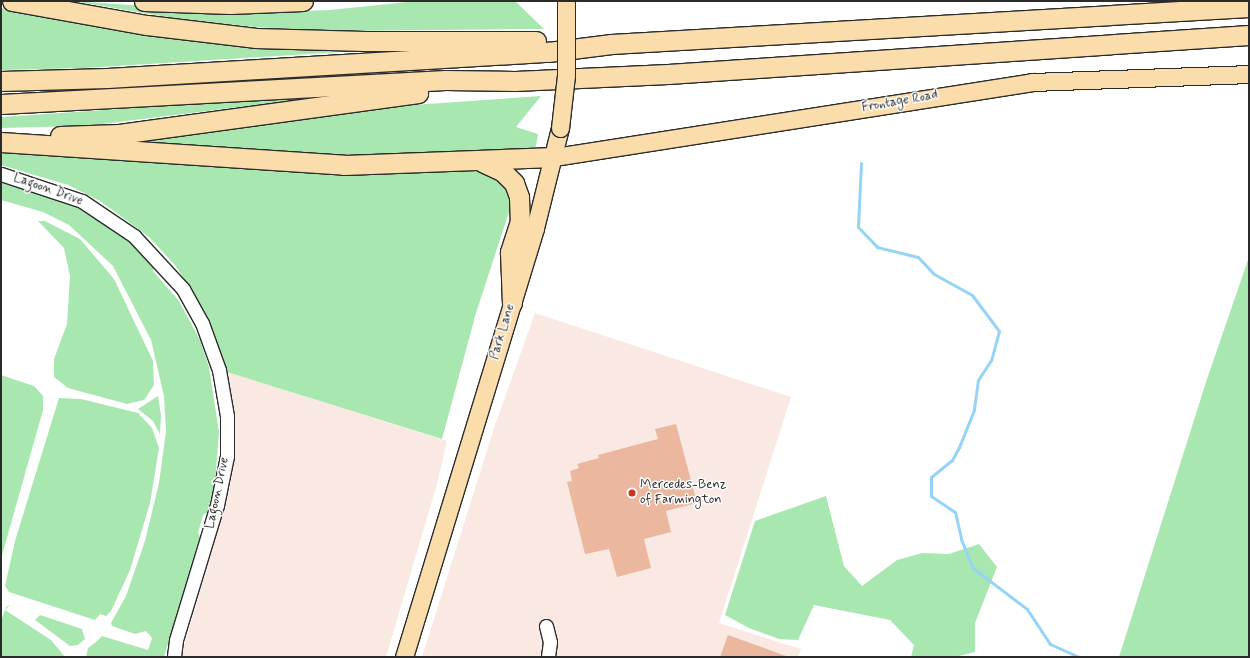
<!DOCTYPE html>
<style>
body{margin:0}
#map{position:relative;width:1250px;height:658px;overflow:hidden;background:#fff;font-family:Mynerve,sans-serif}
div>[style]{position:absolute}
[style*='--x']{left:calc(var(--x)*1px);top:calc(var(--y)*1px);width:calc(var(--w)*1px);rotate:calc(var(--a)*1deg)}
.built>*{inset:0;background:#f9e9e2}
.green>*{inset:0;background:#a8e8b0}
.stream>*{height:3px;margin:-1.5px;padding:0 1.5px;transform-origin:1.5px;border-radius:1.5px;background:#96d4f7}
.building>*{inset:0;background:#ebb79e}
.roads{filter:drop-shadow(1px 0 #2b2b2b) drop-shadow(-1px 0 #2b2b2b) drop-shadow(0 1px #2b2b2b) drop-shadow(0 -1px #2b2b2b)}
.minor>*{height:13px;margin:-6.5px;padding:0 6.5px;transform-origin:6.5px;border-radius:6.5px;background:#fff}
.major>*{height:17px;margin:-8.5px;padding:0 8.5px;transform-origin:8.5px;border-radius:8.5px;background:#fbddab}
.highway>*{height:19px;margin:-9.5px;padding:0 9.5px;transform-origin:9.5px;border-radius:9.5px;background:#fbddab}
.bridges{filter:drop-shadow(1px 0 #2b2b2b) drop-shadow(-1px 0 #2b2b2b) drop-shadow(0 1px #2b2b2b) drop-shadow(0 -1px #2b2b2b)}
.major-bridge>*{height:17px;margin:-8.5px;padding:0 8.5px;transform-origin:8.5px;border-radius:8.5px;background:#fbddab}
.dots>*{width:11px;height:11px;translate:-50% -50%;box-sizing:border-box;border:2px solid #fff;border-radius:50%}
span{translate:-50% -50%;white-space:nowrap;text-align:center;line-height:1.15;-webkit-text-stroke:3px #fff;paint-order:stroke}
.street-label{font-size:13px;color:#2b2b2b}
.poi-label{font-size:13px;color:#2b2b2b}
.left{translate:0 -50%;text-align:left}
.frame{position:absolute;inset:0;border:2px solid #2b2b2b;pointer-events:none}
</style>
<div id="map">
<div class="built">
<div style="clip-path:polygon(535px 313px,791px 397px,719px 623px,801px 649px,798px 657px,422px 657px,494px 428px)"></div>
<div style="clip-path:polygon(227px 372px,447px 441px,437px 484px,386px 657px,181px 657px,231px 483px,235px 423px)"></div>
</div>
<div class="green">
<div style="clip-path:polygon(73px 1px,245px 13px,330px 10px,417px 1px,515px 1px,544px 29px,335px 31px,255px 27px,173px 18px)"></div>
<div style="clip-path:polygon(1px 8px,161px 36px,262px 46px,358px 51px,85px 68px,1px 70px)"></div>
<div style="clip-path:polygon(311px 96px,313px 98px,86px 126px,1px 128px,1px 117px)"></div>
<div style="clip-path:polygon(541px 96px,516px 127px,538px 134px,536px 146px,532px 149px,402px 155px,304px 154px,120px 141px,384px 107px)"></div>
<div style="clip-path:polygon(1px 151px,449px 169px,483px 171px,497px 178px,509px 194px,509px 212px,476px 313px,442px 439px,227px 372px,211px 325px,195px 295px,174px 264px,149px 237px,100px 201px,68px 185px,1px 165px)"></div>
<div style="clip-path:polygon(1px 180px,70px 203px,128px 240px,154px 266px,153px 271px,179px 301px,200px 340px,209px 367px,219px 432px,215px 483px,207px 513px,203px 515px,198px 533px,200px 536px,164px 657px,86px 657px,88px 648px,96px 642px,85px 639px,78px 645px,70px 646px,35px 620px,40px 615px,10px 605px,5px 610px,51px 640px,65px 657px,1px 657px,1px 621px,6px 607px,10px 605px,82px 629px,85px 639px,96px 642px,102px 636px,148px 650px,152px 638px,146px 631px,135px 634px,112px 626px,111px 623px,126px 596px,145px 541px,159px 483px,166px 431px,164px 396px,151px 340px,113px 266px,69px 225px,43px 212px,1px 200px)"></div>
<div style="clip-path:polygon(38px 221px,45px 221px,80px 239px,114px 279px,153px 361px,154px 385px,144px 400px,127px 404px,68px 388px,54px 377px,54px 359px,67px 324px,70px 276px,64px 248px)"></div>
<div style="clip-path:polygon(1249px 257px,1249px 657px,1119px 657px,1207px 379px)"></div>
<div style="clip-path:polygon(1px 375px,34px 386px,43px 396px,43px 410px,1px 559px)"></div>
<div style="clip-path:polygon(158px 396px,161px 415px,160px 434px,153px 421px,138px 409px)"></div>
<div style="clip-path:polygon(59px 398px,81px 399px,138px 413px,152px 428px,159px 448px,150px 503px,130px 570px,111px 611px,106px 616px,100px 614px,95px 620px,9px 592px,5px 586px,15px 541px)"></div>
<div style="clip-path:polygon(826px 496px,844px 566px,862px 586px,897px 560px,922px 553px,949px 554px,979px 544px,997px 567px,975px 623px,975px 652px,955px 657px,911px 657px,914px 645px,890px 620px,814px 605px,798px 640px,779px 639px,749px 628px,725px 615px,755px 521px)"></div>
</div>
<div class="stream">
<div style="--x:861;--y:163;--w:64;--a:92.7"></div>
<div style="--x:858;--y:227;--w:28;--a:46"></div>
<div style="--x:877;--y:247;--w:42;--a:13.7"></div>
<div style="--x:918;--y:257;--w:23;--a:47"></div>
<div style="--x:934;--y:274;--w:43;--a:28.9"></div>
<div style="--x:972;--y:295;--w:45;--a:53.1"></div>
<div style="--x:999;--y:331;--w:30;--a:105"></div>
<div style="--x:991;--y:360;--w:24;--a:123"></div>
<div style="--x:978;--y:380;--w:30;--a:98"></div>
<div style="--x:974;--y:410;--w:40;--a:112"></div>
<div style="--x:959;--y:447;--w:15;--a:118"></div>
<div style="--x:952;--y:460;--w:27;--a:141"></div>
<div style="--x:931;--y:477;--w:19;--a:90"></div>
<div style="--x:931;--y:496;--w:29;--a:34"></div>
<div style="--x:955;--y:512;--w:28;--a:77"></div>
<div style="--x:961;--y:539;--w:31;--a:68"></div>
<div style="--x:973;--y:568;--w:68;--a:37.2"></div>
<div style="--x:1027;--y:609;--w:42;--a:56.7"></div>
<div style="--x:1050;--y:644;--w:32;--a:24"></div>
</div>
<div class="building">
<div style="clip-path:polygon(676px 424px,697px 503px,666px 511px,671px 532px,644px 539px,651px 568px,617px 577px,609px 549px,585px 554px,567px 482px,572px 481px,570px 471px,579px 468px,577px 464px,599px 458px,598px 455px,658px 439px,655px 429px)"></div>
<div style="clip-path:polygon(728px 635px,786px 656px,786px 657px,720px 657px)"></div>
</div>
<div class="roads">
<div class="minor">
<div style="--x:1;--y:174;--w:85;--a:18.4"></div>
<div style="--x:82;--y:201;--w:63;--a:33.9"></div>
<div style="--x:134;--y:236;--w:72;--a:47.2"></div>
<div style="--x:183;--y:289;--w:39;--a:61"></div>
<div style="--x:202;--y:323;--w:50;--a:70.1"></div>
<div style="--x:219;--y:370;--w:47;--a:80.1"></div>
<div style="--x:227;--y:416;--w:40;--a:90"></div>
<div style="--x:227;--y:456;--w:50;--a:101.5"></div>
<div style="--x:217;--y:505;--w:141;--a:106.9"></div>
<div style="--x:176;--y:640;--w:17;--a:97"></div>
<div style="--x:546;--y:626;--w:16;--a:76"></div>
<div style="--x:550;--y:642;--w:15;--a:98"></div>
</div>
<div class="major">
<div style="--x:554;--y:157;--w:484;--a:-8.9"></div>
<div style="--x:1032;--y:82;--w:217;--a:-2.1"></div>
<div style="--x:404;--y:657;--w:449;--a:-73"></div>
<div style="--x:535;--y:228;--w:103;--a:-76"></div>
</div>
<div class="highway">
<div style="--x:12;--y:1;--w:137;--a:10.1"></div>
<div style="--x:147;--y:25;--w:110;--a:6.8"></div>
<div style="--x:256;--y:38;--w:109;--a:1.6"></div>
<div style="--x:365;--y:41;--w:171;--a:0"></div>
<div style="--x:144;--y:1;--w:86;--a:2"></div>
<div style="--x:230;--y:4;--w:73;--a:-2.4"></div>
<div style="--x:1;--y:81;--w:106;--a:-1.6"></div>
<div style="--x:107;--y:78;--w:442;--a:-3.4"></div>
<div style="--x:548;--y:52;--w:64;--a:-7.2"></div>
<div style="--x:611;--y:44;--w:639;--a:-3.32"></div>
<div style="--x:1;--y:104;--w:445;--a:-3.1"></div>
<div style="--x:445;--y:80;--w:70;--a:0.8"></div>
<div style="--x:515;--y:81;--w:153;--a:-2.6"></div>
<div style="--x:668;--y:74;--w:582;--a:-3.84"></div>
<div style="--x:60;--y:136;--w:59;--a:-1.9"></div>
<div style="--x:119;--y:134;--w:302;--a:-7.8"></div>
<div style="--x:1;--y:142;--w:344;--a:3.8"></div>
<div style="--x:344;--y:165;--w:210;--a:-2.2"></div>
<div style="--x:482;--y:162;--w:23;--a:25"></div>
<div style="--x:503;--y:172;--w:16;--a:45"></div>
<div style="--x:514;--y:183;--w:15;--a:70"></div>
<div style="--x:519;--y:197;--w:24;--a:88"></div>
<div style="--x:520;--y:221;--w:33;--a:108"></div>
<div style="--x:510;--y:252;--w:51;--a:87.8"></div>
</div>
</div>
<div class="bridges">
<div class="major-bridge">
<div style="--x:560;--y:128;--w:53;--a:-83.5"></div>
<div style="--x:566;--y:75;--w:74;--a:-90"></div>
</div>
</div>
<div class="dots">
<div style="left:632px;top:493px;background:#c8321e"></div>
</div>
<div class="street-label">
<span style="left:900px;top:102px;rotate:-10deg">Frontage Road</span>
<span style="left:48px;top:190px;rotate:20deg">Lagoon Drive</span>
<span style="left:503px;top:332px;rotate:-73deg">Park Lane</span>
<span style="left:218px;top:493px;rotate:-78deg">Lagoon Drive</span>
</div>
<div class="poi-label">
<span class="left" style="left:640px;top:493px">Mercedes-Benz<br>of Farmington</span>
</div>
<div class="frame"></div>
</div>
